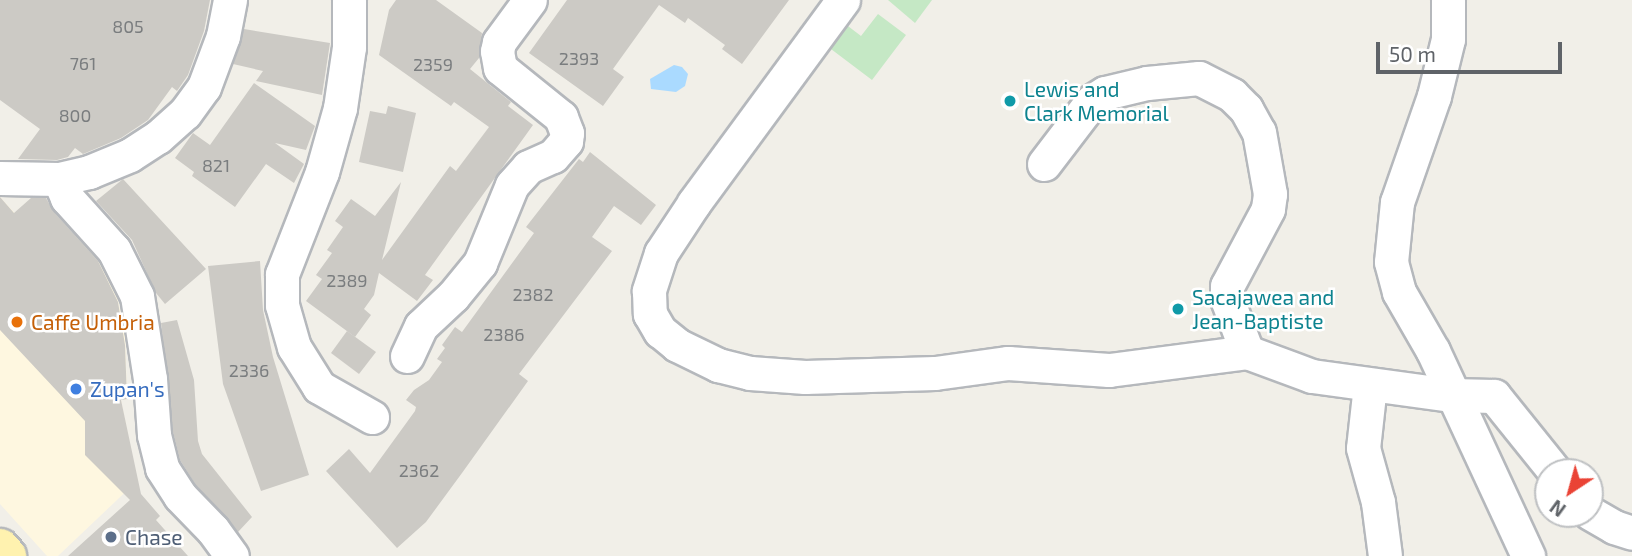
<!DOCTYPE html>
<style>
body{margin:0}
#map{position:relative;width:1632px;height:556px;overflow:hidden;background:#f1efe8;font-family:"Exo 2",sans-serif}
div>[style]{position:absolute}
[style*='--x']{left:calc(var(--x)*1px);top:calc(var(--y)*1px);width:calc(var(--w)*1px);rotate:calc(var(--a)*1deg)}
.commercial>*{inset:0;background:#fef7e0}
.green>*{inset:0;background:#c5e8c5}
.water>*{inset:0;background:#aadaff}
.building>*{inset:0;background:#cccac5}
.roads{filter:drop-shadow(2px 0 #b5b8bc) drop-shadow(-2px 0 #b5b8bc) drop-shadow(0 2px #b5b8bc) drop-shadow(0 -2px #b5b8bc)}
.minor>*{height:33px;margin:-16.5px;padding:0 16.5px;transform-origin:16.5px;border-radius:16.5px;background:#fff}
.major>*{height:38px;margin:-19px;padding:0 19px;transform-origin:19px;border-radius:19px;background:#fff2af}
.dots>*{width:19px;height:19px;translate:-50% -50%;box-sizing:border-box;border:4px solid #fff;border-radius:50%}
span{translate:-50% -50%;white-space:nowrap;text-align:center;line-height:1.15;-webkit-text-stroke:5px #fff;paint-order:stroke}
.number-label{font-size:18px;color:#7a7d7f}
.number-label span{-webkit-text-stroke-width:0}
.culture-label{font-size:21px;color:#0d838f}
.left{translate:0 -50%;text-align:left}
.food-label{font-size:21px;color:#c56008}
.shop-label{font-size:21px;color:#366cbe}
.service-label{font-size:21px;color:#4e5e75}
.north{position:absolute;left:1534px;top:458px;width:70px;height:70px;box-sizing:border-box;background:#fff;border:2px solid #bfc1c3;border-radius:50%;rotate:216deg;font-size:19px;font-weight:700;line-height:28px;text-align:center;color:#5f6368}
.north::after{content:'';display:block;margin:auto;width:24px;height:32px;background:#ea4335;clip-path:polygon(50% 0,100% 100%,50% 72%,0 100%)}
.scale{position:absolute;left:1376px;top:42px;width:186px;height:32px;box-sizing:border-box;border:4px solid #5f6368;border-top:0;padding-left:9px;font-size:21px;line-height:24px;white-space:nowrap;color:#5f6368;-webkit-text-stroke:5px #fff;paint-order:stroke}
</style>
<div id="map">
<div class="commercial">
<div style="clip-path:polygon(0 197px,54px 256px,78px 233px,102px 260px,116px 292px,125px 333px,127px 399px,121px 400px,137px 481px,58px 556px,47px 556px,0 504px)"></div>
</div>
<div class="green">
<div style="clip-path:polygon(888px 0,932px 0,915px 23px)"></div>
<div style="clip-path:polygon(878px 14px,906px 35px,872px 80px,827px 46px,844px 23px,861px 36px)"></div>
</div>
<div class="water">
<div style="clip-path:polygon(674px 65px,682px 67px,688px 74px,685px 86px,676px 92px,651px 89px,650px 79px)"></div>
</div>
<div class="building">
<div style="clip-path:polygon(0 0,210px 0,204px 31px,188px 75px,177px 91px,172px 87px,148px 120px,121px 138px,83px 154px,75px 148px,68px 157px,57px 160px,18px 159px,40px 129px,0 100px)"></div>
<div style="clip-path:polygon(396px 0,436px 0,482px 33px,479px 58px,470px 69px,511px 102px,508px 106px,533px 125px,425px 275px,433px 280px,417px 301px,379px 273px,374px 295px,364px 309px,371px 315px,355px 337px,306px 301px,322px 279px,316px 275px,332px 253px,327px 250px,343px 227px,335px 221px,351px 199px,375px 216px,401px 182px,382px 260px,450px 166px,456px 171px,489px 127px,454px 102px,451px 106px,379px 55px,389px 10px)"></div>
<div style="clip-path:polygon(567px 0,789px 0,742px 64px,722px 49px,725px 45px,688px 18px,685px 23px,659px 5px,613px 69px,624px 77px,603px 106px,529px 53px)"></div>
<div style="clip-path:polygon(244px 29px,330px 43px,322px 95px,256px 81px,263px 71px,233px 64px)"></div>
<div style="clip-path:polygon(254px 83px,315px 126px,306px 150px,275px 143px,304px 164px,294px 183px,266px 164px,235px 207px,192px 176px,194px 172px,175px 158px,193px 133px,210px 145px)"></div>
<div style="clip-path:polygon(388px 106px,416px 113px,403px 172px,359px 162px,370px 111px,386px 114px)"></div>
<div style="clip-path:polygon(590px 152px,656px 205px,641px 225px,614px 206px,592px 237px,612px 251px,519px 374px,528px 381px,462px 473px,426px 522px,397px 548px,326px 471px,349px 449px,370px 473px,415px 411px,416px 407px,406px 400px,414px 390px,429px 380px,442px 362px,437px 359px,445px 348px,442px 345px,455px 327px,462px 332px,534px 233px,526px 227px,579px 159px,583px 162px)"></div>
<div style="clip-path:polygon(123px 179px,206px 269px,165px 304px,156px 293px,132px 240px,96px 201px)"></div>
<div style="clip-path:polygon(0 197px,14px 213px,31px 198px,46px 198px,53px 211px,98px 261px,118px 302px,125px 345px,127px 399px,121px 400px,141px 494px,160px 516px,156px 520px,188px 556px,68px 556px,130px 500px,85px 455px,85px 421px,0 330px)"></div>
<div style="clip-path:polygon(260px 261px,263px 310px,273px 357px,309px 475px,261px 491px,223px 384px,208px 266px)"></div>
<div style="clip-path:polygon(177px 320px,194px 380px,198px 441px,202px 454px,252px 517px,238px 532px,195px 484px,180px 460px,173px 432px,161px 323px)"></div>
<div style="clip-path:polygon(347px 331px,376px 352px,359px 374px,331px 353px)"></div>
</div>
<div class="roads">
<div class="minor">
<div style="--x:349;--y:0;--w:47;--a:90"></div>
<div style="--x:349;--y:47;--w:62;--a:98.4"></div>
<div style="--x:340;--y:108;--w:66;--a:105.7"></div>
<div style="--x:322;--y:172;--w:110;--a:111.4"></div>
<div style="--x:282;--y:274;--w:31;--a:90"></div>
<div style="--x:282;--y:305;--w:44;--a:74.1"></div>
<div style="--x:294;--y:347;--w:47;--a:58"></div>
<div style="--x:319;--y:387;--w:61;--a:29.5"></div>
<div style="--x:843;--y:0;--w:252;--a:126.3"></div>
<div style="--x:694;--y:203;--w:60;--a:123.4"></div>
<div style="--x:661;--y:253;--w:40;--a:108"></div>
<div style="--x:649;--y:291;--w:23;--a:88"></div>
<div style="--x:650;--y:314;--w:20;--a:60"></div>
<div style="--x:660;--y:331;--w:22;--a:39"></div>
<div style="--x:677;--y:345;--w:46;--a:26"></div>
<div style="--x:718;--y:365;--w:33;--a:14"></div>
<div style="--x:750;--y:373;--w:55;--a:4.2"></div>
<div style="--x:805;--y:377;--w:130;--a:-1.8"></div>
<div style="--x:935;--y:373;--w:74;--a:-7.8"></div>
<div style="--x:1008;--y:363;--w:101;--a:4"></div>
<div style="--x:1109;--y:370;--w:139;--a:-7.4"></div>
<div style="--x:1247;--y:352;--w:69;--a:20.3"></div>
<div style="--x:1312;--y:376;--w:140;--a:7.8"></div>
<div style="--x:1451;--y:395;--w:43;--a:1.3"></div>
<div style="--x:1494;--y:396;--w:97;--a:51.2"></div>
<div style="--x:1448;--y:0;--w:39;--a:90"></div>
<div style="--x:1448;--y:39;--w:59;--a:103.8"></div>
<div style="--x:1434;--y:96;--w:112;--a:109.2"></div>
<div style="--x:1397;--y:202;--w:60;--a:95.7"></div>
<div style="--x:1391;--y:262;--w:31;--a:75"></div>
<div style="--x:1399;--y:292;--w:68;--a:60"></div>
<div style="--x:1433;--y:351;--w:226;--a:65.1"></div>
<div style="--x:1044;--y:164;--w:79;--a:-52.7"></div>
<div style="--x:1092;--y:101;--w:15;--a:-32"></div>
<div style="--x:1105;--y:93;--w:43;--a:-13.4"></div>
<div style="--x:1147;--y:83;--w:52;--a:-5.5"></div>
<div style="--x:1199;--y:78;--w:37;--a:27"></div>
<div style="--x:1232;--y:95;--w:20;--a:45"></div>
<div style="--x:1246;--y:109;--w:26;--a:61"></div>
<div style="--x:1259;--y:132;--w:63;--a:79.9"></div>
<div style="--x:1270;--y:194;--w:15;--a:98"></div>
<div style="--x:1268;--y:209;--w:87;--a:118"></div>
<div style="--x:1227;--y:286;--w:13;--a:90"></div>
<div style="--x:1227;--y:299;--w:57;--a:69.3"></div>
<div style="--x:0;--y:178;--w:59;--a:1"></div>
<div style="--x:59;--y:179;--w:31;--a:-13"></div>
<div style="--x:89;--y:172;--w:44;--a:-22.5"></div>
<div style="--x:130;--y:155;--w:33;--a:-33"></div>
<div style="--x:158;--y:137;--w:36;--a:-42"></div>
<div style="--x:185;--y:113;--w:32;--a:-54"></div>
<div style="--x:204;--y:87;--w:54;--a:-69.6"></div>
<div style="--x:223;--y:36;--w:37;--a:-79"></div>
<div style="--x:59;--y:179;--w:21;--a:67"></div>
<div style="--x:67;--y:198;--w:70;--a:47.9"></div>
<div style="--x:114;--y:250;--w:51;--a:63.4"></div>
<div style="--x:137;--y:296;--w:84;--a:81.1"></div>
<div style="--x:150;--y:379;--w:56;--a:85.9"></div>
<div style="--x:154;--y:435;--w:34;--a:76"></div>
<div style="--x:162;--y:468;--w:33;--a:57"></div>
<div style="--x:180;--y:496;--w:47;--a:45.9"></div>
<div style="--x:213;--y:530;--w:32;--a:54"></div>
<div style="--x:407;--y:356;--w:33;--a:-65"></div>
<div style="--x:421;--y:326;--w:44;--a:-43.2"></div>
<div style="--x:453;--y:296;--w:43;--a:-50.7"></div>
<div style="--x:480;--y:263;--w:84;--a:-67.7"></div>
<div style="--x:512;--y:185;--w:24;--a:-48"></div>
<div style="--x:528;--y:167;--w:27;--a:-24"></div>
<div style="--x:553;--y:156;--w:20;--a:-49"></div>
<div style="--x:566;--y:141;--w:8;--a:-83"></div>
<div style="--x:567;--y:133;--w:17;--a:-111"></div>
<div style="--x:561;--y:117;--w:78;--a:-141.2"></div>
<div style="--x:500;--y:68;--w:17;--a:-100"></div>
<div style="--x:497;--y:51;--w:9;--a:-77"></div>
<div style="--x:499;--y:42;--w:52;--a:-53.6"></div>
<div style="--x:1370;--y:385;--w:63;--a:96.3"></div>
<div style="--x:1363;--y:448;--w:56;--a:74.5"></div>
<div style="--x:1378;--y:502;--w:54;--a:82.6"></div>
<div style="--x:1590;--y:513;--w:28;--a:30"></div>
<div style="--x:1614;--y:527;--w:19;--a:18"></div>
</div>
<div class="major">
<div style="--x:0;--y:548;--w:11;--a:49"></div>
</div>
</div>
<div class="dots">
<div style="left:1010px;top:101px;background:#0f9aa8"></div>
<div style="left:1178px;top:309px;background:#0f9aa8"></div>
<div style="left:17px;top:322px;background:#e8710a"></div>
<div style="left:76px;top:389px;background:#3f7fe0"></div>
<div style="left:111px;top:537px;background:#5c6f8a"></div>
</div>
<div class="number-label">
<span style="left:128px;top:26px">805</span>
<span style="left:579px;top:58px">2393</span>
<span style="left:83px;top:63px">761</span>
<span style="left:433px;top:64px">2359</span>
<span style="left:75px;top:115px">800</span>
<span style="left:216px;top:165px">821</span>
<span style="left:347px;top:280px">2389</span>
<span style="left:533px;top:294px">2382</span>
<span style="left:504px;top:334px">2386</span>
<span style="left:249px;top:370px">2336</span>
<span style="left:419px;top:470px">2362</span>
</div>
<div class="culture-label">
<span class="left" style="left:1024px;top:101px">Lewis and<br>Clark Memorial</span>
<span class="left" style="left:1192px;top:309px">Sacajawea and<br>Jean-Baptiste</span>
</div>
<div class="food-label">
<span class="left" style="left:31px;top:322px">Caffe Umbria</span>
</div>
<div class="shop-label">
<span class="left" style="left:90px;top:389px">Zupan's</span>
</div>
<div class="service-label">
<span class="left" style="left:125px;top:537px">Chase</span>
</div>
<div class="north">N</div>
<div class="scale">50 m</div>
</div>
